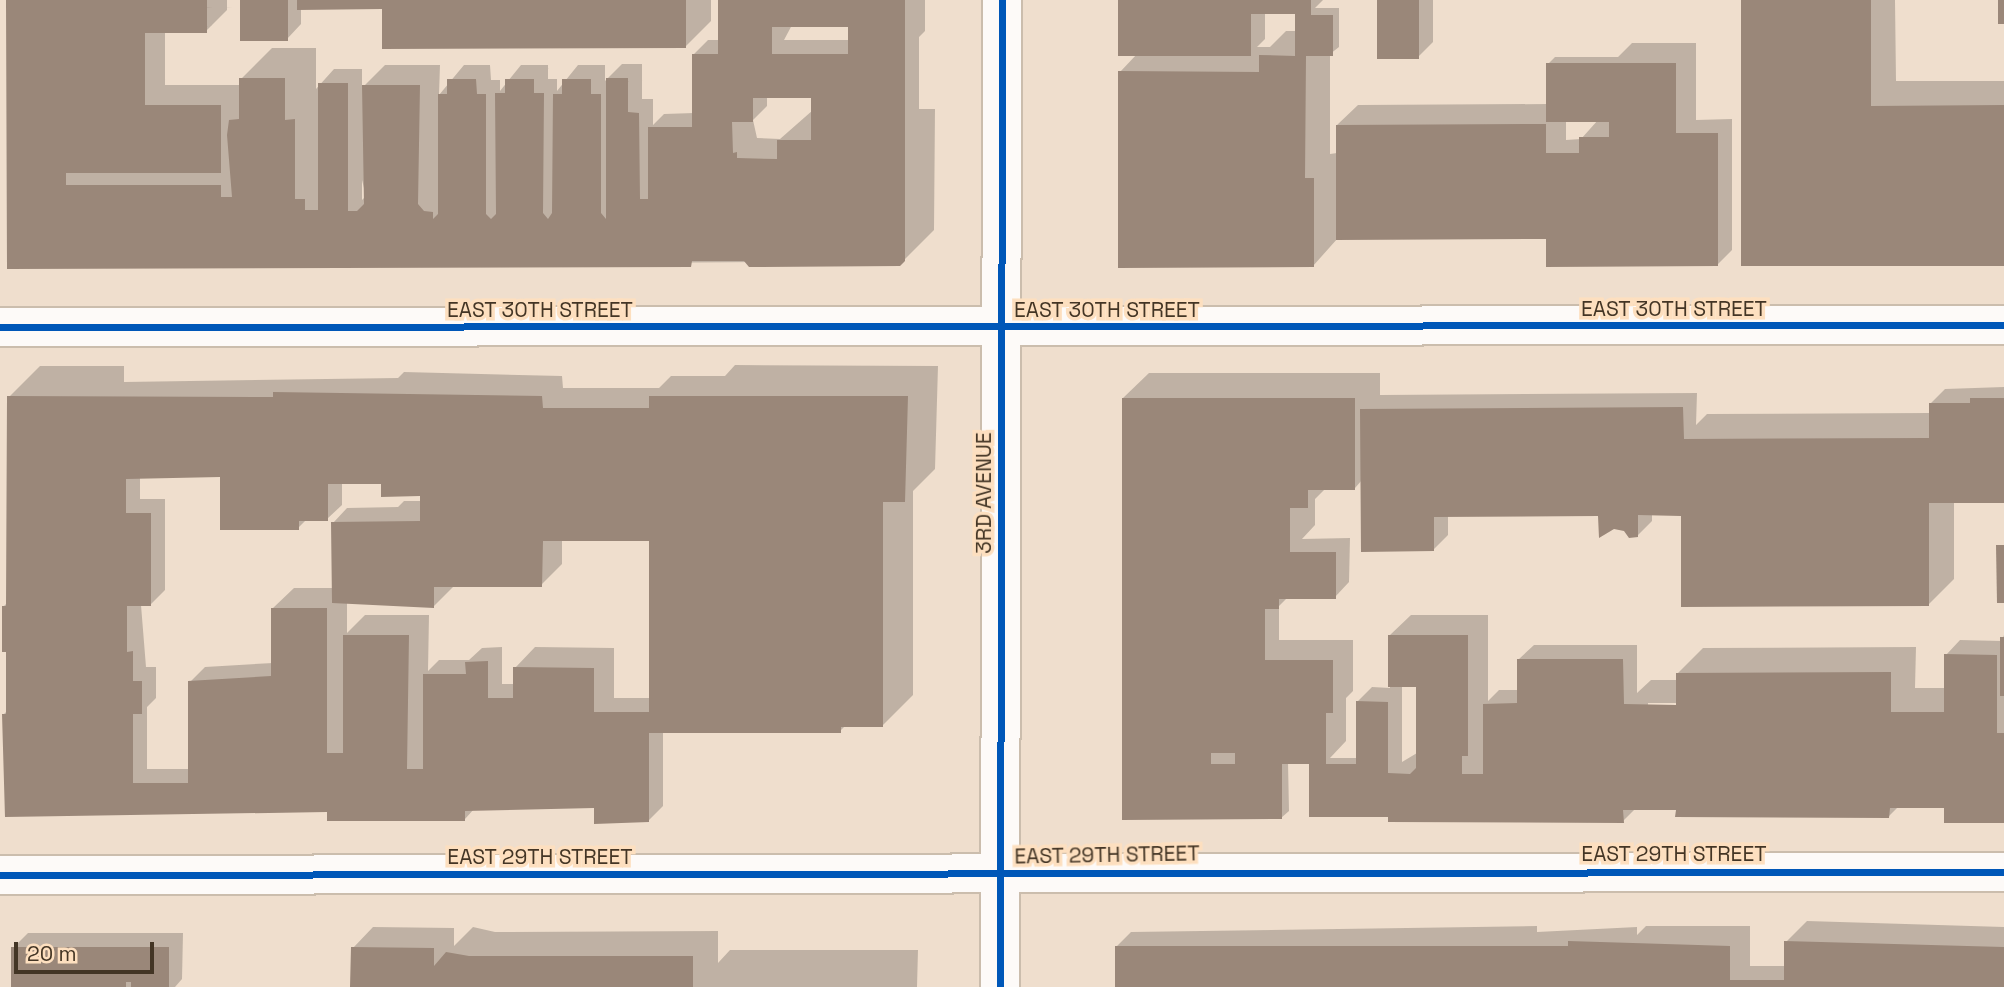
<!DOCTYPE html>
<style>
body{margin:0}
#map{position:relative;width:2004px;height:987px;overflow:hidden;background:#efdecd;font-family:"Space Grotesk",sans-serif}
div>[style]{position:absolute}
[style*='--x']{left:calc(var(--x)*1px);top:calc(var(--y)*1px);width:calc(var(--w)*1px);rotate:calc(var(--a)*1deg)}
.shadow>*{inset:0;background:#0003}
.building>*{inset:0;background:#9a8779}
.roads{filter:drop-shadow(2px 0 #cbbdad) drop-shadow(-2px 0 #cbbdad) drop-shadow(0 2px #cbbdad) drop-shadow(0 -2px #cbbdad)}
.street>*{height:38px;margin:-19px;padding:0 19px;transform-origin:19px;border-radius:19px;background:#fdfaf8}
.secondary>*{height:38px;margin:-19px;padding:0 19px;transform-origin:19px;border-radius:19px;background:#fdfaf8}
.primary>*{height:38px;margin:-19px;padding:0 19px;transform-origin:19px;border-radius:19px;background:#fdfaf8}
.cycleway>*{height:7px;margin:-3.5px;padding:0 3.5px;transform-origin:3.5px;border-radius:3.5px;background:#0057b8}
span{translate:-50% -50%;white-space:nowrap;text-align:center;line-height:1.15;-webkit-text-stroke:7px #fddfbf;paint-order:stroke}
.street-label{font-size:21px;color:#433525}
.scale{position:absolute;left:14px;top:942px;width:140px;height:32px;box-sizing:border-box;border:4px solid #433525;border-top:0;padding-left:9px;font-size:21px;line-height:24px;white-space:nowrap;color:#433525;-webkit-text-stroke:5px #fddfbf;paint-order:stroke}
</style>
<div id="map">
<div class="shadow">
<div style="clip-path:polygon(evenodd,8px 0,227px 0,227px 10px,206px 31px,165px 31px,165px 85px,241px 85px,241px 79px,272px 48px,316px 48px,316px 89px,334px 69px,362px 69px,362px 88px,385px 65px,440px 65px,439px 95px,464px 65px,490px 65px,491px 80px,500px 80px,500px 91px,521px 65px,548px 65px,548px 79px,557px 79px,557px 91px,578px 65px,605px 65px,605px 81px,622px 64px,642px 64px,642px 99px,653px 99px,653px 125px,664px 114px,694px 113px,693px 55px,708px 40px,720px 40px,720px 0,925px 0,925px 31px,919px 37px,919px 109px,935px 109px,934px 230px,903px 261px,8px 267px,8px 0,792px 25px,850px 25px,850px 40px,784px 40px,792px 25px,8px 0,767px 96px,813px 96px,813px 110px,780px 139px,757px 138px,753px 120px,767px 106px,767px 96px,8px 0,362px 180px,366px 196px,362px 200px,362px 180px)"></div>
<div style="clip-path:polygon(242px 0,711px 0,711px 21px,686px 46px,384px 7px,301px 8px,301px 24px,287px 39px)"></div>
<div style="clip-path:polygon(evenodd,1120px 0,1323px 0,1315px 8px,1339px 8px,1339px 47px,1330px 54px,1330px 154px,1337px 153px,1337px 125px,1358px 105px,1548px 104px,1548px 64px,1555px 57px,1618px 57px,1632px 43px,1696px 43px,1696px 120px,1732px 119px,1732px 250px,1717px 265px,1548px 235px,1338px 238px,1313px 266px,1120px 72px,1137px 54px,1120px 0,1265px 13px,1297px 13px,1297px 31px,1286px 31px,1270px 47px,1257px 47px,1265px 39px,1265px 13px,1120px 0,1598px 120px,1581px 139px,1566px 140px,1566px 121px,1598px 120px)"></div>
<div style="clip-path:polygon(1379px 0,1433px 0,1433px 42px,1418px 57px)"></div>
<div style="clip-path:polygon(1742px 0,1895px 0,1896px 81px,2004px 81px,2004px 264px)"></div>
<div style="clip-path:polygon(evenodd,735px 365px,938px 366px,935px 469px,913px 491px,913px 695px,882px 726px,846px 725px,840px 731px,663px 731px,663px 806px,648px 821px,596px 804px,474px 809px,465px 819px,329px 811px,7px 816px,3px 715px,8px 710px,8px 650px,3px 607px,8px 602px,9px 397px,40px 366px,124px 366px,124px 382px,398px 378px,404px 372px,562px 376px,563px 388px,659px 388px,671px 376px,725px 376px,735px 365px,222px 475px,298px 528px,307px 519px,327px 519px,342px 505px,342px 482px,383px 480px,421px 494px,422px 501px,404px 501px,398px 507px,347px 508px,333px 523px,334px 588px,294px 588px,273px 608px,273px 663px,205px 667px,190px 682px,190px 769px,147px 769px,147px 707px,156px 698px,156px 667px,146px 667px,141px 605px,150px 605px,165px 590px,165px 499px,140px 499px,140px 477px,222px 475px,735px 365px,562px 539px,651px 539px,651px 698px,614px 698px,614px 648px,535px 647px,515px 668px,515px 684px,502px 684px,502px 647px,482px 648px,469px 660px,439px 660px,428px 671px,429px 615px,365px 615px,347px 633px,347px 601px,434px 606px,455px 585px,541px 585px,562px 564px,562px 539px)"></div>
<div style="clip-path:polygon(evenodd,1149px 373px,1380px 373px,1380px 395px,1697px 393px,1696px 425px,1707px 414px,1930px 413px,1930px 404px,1945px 389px,2004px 387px,2004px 501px,1954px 501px,1954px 579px,1928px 605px,1682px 514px,1652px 514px,1652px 521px,1637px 536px,1600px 514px,1448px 515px,1448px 535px,1433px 550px,1362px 480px,1355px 488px,1326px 488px,1315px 499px,1315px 525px,1302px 539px,1350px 538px,1349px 582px,1335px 597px,1288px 597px,1279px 606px,1279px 640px,1353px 640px,1353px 691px,1346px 698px,1346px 741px,1330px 758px,1357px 758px,1357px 702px,1372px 687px,1390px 688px,1390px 635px,1411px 615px,1488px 615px,1488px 701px,1499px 690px,1519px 690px,1519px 659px,1534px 645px,1637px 645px,1637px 693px,1651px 680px,1678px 680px,1678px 673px,1703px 648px,1916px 647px,1915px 688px,1946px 688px,1946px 655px,1960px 640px,2002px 641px,2004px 635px,2004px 821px,1946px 803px,1898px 807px,1889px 816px,1636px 808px,1623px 821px,1390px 815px,1314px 762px,1288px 762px,1289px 811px,1281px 818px,1124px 818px,1123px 398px,1149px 373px,1418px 685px,1417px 753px,1402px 762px,1402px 686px,1418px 685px,1149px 373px,1648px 703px,1685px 703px,1685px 706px,1648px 706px,1648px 703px)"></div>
<div style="clip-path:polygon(1807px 921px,2004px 927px,2004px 987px,1116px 987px,1116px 947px,1131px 932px,1537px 926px,1537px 932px,1637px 927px,1637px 935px,1646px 926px,1750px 926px,1750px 966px,1786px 966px,1786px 942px)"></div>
<div style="clip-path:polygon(373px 927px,454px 928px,454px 946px,473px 927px,495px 932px,718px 931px,718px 963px,730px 950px,918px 950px,917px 987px,352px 987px,353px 948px)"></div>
<div style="clip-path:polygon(28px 933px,183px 933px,182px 979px,175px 987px,13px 987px,13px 948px)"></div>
</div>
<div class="building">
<div style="clip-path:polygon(evenodd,6px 0,207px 0,207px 33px,145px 33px,145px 105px,221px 105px,221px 173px,66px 173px,66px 185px,221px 185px,221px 197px,232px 197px,227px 135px,229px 120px,239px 119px,239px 78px,285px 78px,285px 120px,295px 119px,295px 199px,305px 199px,305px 210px,318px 210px,318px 83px,348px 83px,348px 211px,357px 211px,364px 204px,362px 85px,420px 85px,418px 204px,424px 211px,433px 212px,433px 219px,438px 214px,438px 94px,447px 94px,447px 79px,476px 79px,477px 94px,486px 94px,486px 214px,491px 219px,496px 214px,495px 93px,505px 93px,505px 79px,534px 79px,534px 93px,544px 93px,543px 213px,548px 219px,552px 213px,553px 94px,562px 94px,562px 79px,591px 79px,591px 94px,601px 94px,601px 213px,606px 219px,606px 78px,628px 78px,628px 112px,639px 113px,640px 199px,648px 199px,648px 127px,692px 127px,692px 54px,718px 54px,718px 0,905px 0,905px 261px,900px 266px,749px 267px,744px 261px,692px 261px,691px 267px,7px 269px,6px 0,772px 27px,848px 27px,848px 54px,772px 54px,772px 27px,6px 0,753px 98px,811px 98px,811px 140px,777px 140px,777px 159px,737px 158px,737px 152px,733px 153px,732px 122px,753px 122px,753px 98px)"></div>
<div style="clip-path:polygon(240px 0,288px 0,288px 41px,240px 41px)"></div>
<div style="clip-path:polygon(297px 0,686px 0,686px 48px,382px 49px,382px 9px,297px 10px)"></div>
<div style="clip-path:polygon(1118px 0,1311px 0,1311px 15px,1333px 15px,1333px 56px,1306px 56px,1305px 178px,1314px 178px,1314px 267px,1118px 268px,1118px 71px,1259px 72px,1259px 55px,1295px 56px,1295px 14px,1251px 14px,1251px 56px,1118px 56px)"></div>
<div style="clip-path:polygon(1377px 0,1419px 0,1419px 59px,1377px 59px)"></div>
<div style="clip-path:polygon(1741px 0,1871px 0,1871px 106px,2004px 105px,2004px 266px,1741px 266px)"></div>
<div style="clip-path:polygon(1998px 0,2004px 0,2004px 24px,1998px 24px)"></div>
<div style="clip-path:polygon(1546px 63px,1676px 63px,1676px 133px,1718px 133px,1718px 266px,1546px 267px,1546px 239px,1336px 240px,1336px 125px,1546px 124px,1546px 153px,1579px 153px,1579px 137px,1609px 137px,1609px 122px,1546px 122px)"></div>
<div style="clip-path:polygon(evenodd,273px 392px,542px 396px,543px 408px,649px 408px,649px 396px,908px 396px,905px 502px,883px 502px,883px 727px,841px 727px,841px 733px,649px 733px,649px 822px,594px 824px,594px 808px,465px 811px,465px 821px,327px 821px,327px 812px,5px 817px,2px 714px,6px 714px,6px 652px,2px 652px,2px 606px,6px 606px,7px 396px,273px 397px,273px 392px,220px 477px,220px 530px,299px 530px,299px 521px,328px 521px,328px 484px,381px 484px,381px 497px,420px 496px,420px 521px,331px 522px,332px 603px,434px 608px,434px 587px,542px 587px,543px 541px,649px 541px,649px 712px,594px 712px,594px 668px,513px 667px,513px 698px,488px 698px,488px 661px,465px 662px,466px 674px,423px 674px,423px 769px,407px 769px,409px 635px,343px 635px,343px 753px,327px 753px,327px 608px,271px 608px,271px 676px,188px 681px,188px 783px,133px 783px,133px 714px,142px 714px,142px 681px,133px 681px,133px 651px,127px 652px,127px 606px,151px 606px,151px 513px,126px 513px,126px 479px,220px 477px)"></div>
<div style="clip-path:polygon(evenodd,1122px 398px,1355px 398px,1355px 490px,1308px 490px,1308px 508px,1290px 508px,1290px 552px,1336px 552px,1336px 599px,1279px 599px,1279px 609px,1265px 609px,1265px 660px,1333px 660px,1333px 713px,1326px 713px,1326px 764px,1356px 764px,1356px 701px,1388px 702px,1388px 773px,1410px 774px,1416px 768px,1416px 687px,1388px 687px,1388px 635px,1468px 635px,1468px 756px,1462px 756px,1462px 774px,1483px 774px,1483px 704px,1517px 703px,1517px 659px,1623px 659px,1624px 704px,1676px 705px,1676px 673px,1891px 672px,1891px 712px,1944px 712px,1944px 654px,1997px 655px,1997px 733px,2004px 733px,2004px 823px,1944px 823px,1944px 808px,1890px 808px,1889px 818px,1675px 817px,1676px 810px,1623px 810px,1624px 823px,1388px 822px,1388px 817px,1309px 817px,1309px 764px,1282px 764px,1282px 819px,1122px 820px,1122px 398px,1211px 753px,1235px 753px,1235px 764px,1211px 764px,1211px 753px)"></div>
<div style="clip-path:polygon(1970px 398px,2004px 398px,2004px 503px,1929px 503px,1929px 606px,1681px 607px,1681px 516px,1638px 515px,1638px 537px,1629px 538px,1624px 531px,1614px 529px,1599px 538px,1598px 516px,1434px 517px,1434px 551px,1361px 552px,1360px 409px,1683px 407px,1684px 439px,1929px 438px,1929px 403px,1970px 403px)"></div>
<div style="clip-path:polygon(1996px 545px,2004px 545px,2004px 603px,1997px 603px)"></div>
<div style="clip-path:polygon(2000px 637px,2004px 637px,2004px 696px,2000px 696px)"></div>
<div style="clip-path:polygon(1568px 941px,1730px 946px,1730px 980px,1784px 980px,1784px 941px,2004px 947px,2004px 987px,1115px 987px,1115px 946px,1568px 946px)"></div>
<div style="clip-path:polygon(11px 947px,169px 947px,169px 987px,131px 987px,131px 982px,126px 982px,126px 987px,11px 987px)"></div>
<div style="clip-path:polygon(351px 947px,434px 948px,434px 966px,446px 952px,469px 956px,693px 956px,693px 987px,350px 987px)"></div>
</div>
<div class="roads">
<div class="street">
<div style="--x:0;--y:875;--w:2004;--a:-0.09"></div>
</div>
<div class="secondary">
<div style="--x:0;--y:327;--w:2004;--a:-0.06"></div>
</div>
<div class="primary">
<div style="--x:1000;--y:987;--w:987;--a:-89.88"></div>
</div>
</div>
<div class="cycleway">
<div style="--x:0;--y:327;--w:2004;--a:-0.06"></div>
<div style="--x:0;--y:875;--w:2004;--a:-0.09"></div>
<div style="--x:1000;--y:987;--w:987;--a:-89.88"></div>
</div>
<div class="street-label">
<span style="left:1674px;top:309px">EAST 30TH STREET</span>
<span style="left:540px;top:310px">EAST 30TH STREET</span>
<span style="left:1107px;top:310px">EAST 30TH STREET</span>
<span style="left:984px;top:493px;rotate:-90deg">3RD AVENUE</span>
<span style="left:1674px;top:854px">EAST 29TH STREET</span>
<span style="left:1107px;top:855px;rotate:-1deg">EAST 29TH STREET</span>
<span style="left:540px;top:857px">EAST 29TH STREET</span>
</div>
<div class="scale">20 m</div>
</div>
